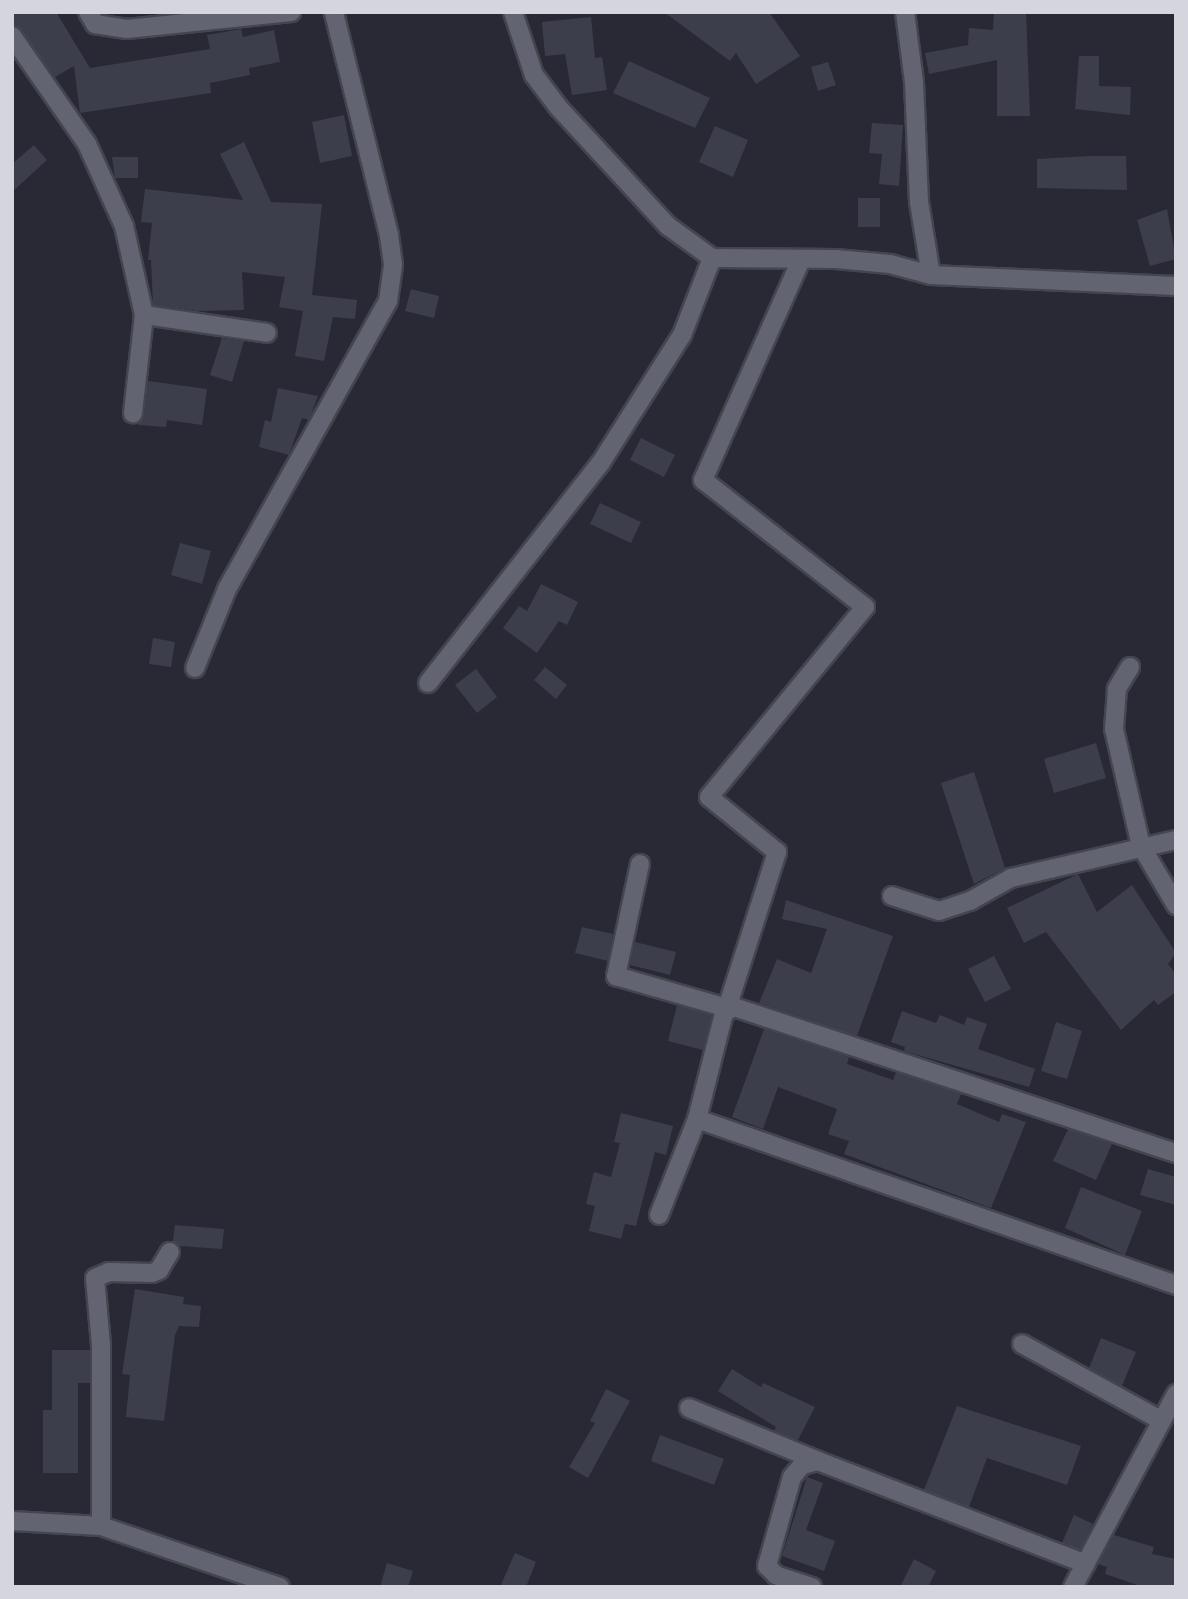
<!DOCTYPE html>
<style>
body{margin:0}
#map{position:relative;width:1188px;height:1599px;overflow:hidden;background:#282935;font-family:"DejaVu Sans",sans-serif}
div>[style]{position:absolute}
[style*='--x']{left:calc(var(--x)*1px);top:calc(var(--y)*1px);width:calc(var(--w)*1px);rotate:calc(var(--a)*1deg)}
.building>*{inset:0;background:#3d3e4b}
.roads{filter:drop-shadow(2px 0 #44454e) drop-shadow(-2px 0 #44454e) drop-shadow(0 2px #44454e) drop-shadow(0 -2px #44454e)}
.minor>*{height:18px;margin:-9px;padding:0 9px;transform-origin:9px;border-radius:9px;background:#636472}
span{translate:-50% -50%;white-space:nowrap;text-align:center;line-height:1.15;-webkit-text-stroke:5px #121217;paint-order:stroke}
.frame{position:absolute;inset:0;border:14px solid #d4d5dd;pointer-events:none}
</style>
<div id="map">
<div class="building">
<div style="clip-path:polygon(12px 12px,56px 12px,90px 68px,210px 49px,207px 35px,241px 29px,243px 37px,274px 30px,280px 62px,249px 68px,250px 75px,210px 83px,211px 93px,80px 113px,74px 66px,55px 77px,14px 25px)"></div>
<div style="clip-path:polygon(664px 12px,769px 12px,800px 56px,756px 84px,736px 53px,730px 61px)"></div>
<div style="clip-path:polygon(994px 12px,1026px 12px,1030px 116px,997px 116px,997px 60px,929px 74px,925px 53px,968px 45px,969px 28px,993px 30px)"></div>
<div style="clip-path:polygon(591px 17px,595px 58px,602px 57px,607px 90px,572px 95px,565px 54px,545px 56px,542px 22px)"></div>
<div style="clip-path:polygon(1079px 56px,1099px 56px,1099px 86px,1131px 87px,1130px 115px,1075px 109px)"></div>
<div style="clip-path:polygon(629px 61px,710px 98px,695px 128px,613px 93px)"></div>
<div style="clip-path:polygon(828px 62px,836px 85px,818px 91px,811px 67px)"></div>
<div style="clip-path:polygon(344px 115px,352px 156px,320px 163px,312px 122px)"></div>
<div style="clip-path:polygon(872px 123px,903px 125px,899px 186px,879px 184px,882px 154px,869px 153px)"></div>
<div style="clip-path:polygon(715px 126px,748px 140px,733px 177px,699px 162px)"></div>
<div style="clip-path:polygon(244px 142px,271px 202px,322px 204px,312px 295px,357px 300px,355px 319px,333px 317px,324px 361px,295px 356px,303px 311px,279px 307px,285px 277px,242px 272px,244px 310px,197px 311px,153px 305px,151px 260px,148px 260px,152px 223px,141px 222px,145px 189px,243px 200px,220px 154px)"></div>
<div style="clip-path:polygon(34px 145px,47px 160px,12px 192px,12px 164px)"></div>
<div style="clip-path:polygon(1090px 156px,1126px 156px,1127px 190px,1037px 188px,1037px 159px)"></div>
<div style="clip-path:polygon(112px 157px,138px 157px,138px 178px,115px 178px)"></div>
<div style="clip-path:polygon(858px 198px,880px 198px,880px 227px,858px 227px)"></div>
<div style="clip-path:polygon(1167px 209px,1176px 259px,1150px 266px,1137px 220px)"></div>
<div style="clip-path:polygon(411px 289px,439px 296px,434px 318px,405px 311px)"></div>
<div style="clip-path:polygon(222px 338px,244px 341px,232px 382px,210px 375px)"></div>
<div style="clip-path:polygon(148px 381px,207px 389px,202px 425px,167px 420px,166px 427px,138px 425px,144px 414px)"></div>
<div style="clip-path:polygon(278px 388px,318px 396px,309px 420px,302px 418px,289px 455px,259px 447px,265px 420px,271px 422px)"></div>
<div style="clip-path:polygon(641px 438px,675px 455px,664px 477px,630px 460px)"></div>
<div style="clip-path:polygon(600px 503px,641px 522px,631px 543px,590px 524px)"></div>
<div style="clip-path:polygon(180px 543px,211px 551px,202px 584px,171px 575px)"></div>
<div style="clip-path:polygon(541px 584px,578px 602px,567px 625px,559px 621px,537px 653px,503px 628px,519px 606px,527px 611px)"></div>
<div style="clip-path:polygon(153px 638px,175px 642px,171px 667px,149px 664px)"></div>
<div style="clip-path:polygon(545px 667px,567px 685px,556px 699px,534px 680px)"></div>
<div style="clip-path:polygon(476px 669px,497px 697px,477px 713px,455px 685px)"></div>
<div style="clip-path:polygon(1096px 743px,1106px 778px,1054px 793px,1044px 759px)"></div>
<div style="clip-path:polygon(974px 772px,1005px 868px,974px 884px,941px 783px)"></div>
<div style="clip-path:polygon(1078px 874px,1097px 912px,1132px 885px,1176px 953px,1168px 964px,1176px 974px,1176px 992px,1158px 1005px,1154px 1000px,1121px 1030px,1046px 932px,1024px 943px,1007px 908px)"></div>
<div style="clip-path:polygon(786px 900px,893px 936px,857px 1036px,759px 1003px,777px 959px,811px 973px,827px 929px,782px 919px)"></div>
<div style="clip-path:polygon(582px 927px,613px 934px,608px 961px,575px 953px)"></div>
<div style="clip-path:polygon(635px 942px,676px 952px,670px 975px,630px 965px)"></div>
<div style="clip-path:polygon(994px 956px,1011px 989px,985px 1002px,968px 969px)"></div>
<div style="clip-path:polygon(677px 1005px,712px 1015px,703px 1050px,668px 1041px)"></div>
<div style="clip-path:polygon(902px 1011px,936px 1023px,940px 1015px,964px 1025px,967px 1017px,987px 1024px,978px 1049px,1035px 1069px,1029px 1087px,904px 1051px,905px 1047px,891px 1042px)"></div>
<div style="clip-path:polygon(1056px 1022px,1082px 1031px,1067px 1079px,1041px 1071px)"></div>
<div style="clip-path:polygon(764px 1029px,849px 1057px,847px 1064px,893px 1080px,896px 1072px,961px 1094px,957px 1104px,999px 1122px,1002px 1114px,1026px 1122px,991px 1208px,844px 1154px,849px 1141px,828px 1134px,837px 1109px,778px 1087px,763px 1129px,732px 1117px)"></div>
<div style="clip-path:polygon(621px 1113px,673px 1126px,666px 1155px,655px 1152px,636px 1226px,625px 1224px,621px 1239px,589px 1231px,595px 1206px,586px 1204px,594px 1172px,611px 1177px,620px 1143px,614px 1142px)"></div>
<div style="clip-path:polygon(1068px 1129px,1112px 1144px,1096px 1180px,1053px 1161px)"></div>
<div style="clip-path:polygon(1148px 1169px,1176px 1177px,1176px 1205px,1140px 1195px)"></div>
<div style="clip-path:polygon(1081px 1187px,1142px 1211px,1125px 1255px,1065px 1228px)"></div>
<div style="clip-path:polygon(175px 1225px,224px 1229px,222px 1249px,180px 1246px,173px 1241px)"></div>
<div style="clip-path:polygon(135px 1289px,184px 1297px,183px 1304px,201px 1306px,199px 1327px,179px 1326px,175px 1335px,164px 1421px,126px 1417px,130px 1375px,122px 1374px)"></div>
<div style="clip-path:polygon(1101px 1338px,1136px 1352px,1122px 1386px,1089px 1368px)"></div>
<div style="clip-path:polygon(52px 1350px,90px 1350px,90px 1383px,78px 1383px,78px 1473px,43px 1473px,43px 1410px,52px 1410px)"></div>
<div style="clip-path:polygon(732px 1369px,761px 1387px,763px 1383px,815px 1407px,798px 1440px,774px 1431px,776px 1427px,718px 1391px)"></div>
<div style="clip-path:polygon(606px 1389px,630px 1401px,588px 1478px,569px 1467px,595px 1423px,590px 1421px)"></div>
<div style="clip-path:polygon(957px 1406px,1081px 1446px,1067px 1485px,987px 1458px,969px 1507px,924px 1490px)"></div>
<div style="clip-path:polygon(660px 1435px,724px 1459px,714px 1485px,651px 1461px)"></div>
<div style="clip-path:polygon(807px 1477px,823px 1483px,806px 1530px,835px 1541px,824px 1571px,782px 1556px)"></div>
<div style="clip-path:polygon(1074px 1515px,1093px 1524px,1080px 1550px,1062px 1543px)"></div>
<div style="clip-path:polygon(1114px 1535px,1154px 1547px,1152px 1554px,1176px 1559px,1176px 1587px,1143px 1587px,1105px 1574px,1107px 1567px,1098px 1564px)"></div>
<div style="clip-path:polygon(515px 1553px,536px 1562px,526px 1587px,500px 1587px)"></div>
<div style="clip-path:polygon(914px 1559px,936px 1571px,928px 1587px,900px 1587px)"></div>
<div style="clip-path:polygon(387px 1563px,413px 1571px,408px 1587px,380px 1587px)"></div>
</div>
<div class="roads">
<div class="minor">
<div style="--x:88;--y:12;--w:14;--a:60"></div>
<div style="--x:95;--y:24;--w:32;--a:9"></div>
<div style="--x:127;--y:29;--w:165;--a:-5.9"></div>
<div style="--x:513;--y:12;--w:66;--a:71.6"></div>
<div style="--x:534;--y:75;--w:41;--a:52.9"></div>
<div style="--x:559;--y:108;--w:161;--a:47.3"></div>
<div style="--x:668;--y:226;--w:54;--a:36"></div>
<div style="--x:712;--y:258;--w:124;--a:0.5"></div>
<div style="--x:836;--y:259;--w:54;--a:5.3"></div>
<div style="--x:890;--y:264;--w:42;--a:15"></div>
<div style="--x:931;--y:275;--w:245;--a:2.6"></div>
<div style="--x:905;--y:12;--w:71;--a:82.7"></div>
<div style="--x:914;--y:82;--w:120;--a:87.6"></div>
<div style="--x:919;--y:202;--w:74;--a:80.7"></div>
<div style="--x:12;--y:36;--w:131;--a:55.2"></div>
<div style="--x:87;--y:144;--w:90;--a:65.7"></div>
<div style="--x:124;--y:226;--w:91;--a:77.3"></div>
<div style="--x:144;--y:315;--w:99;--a:96.4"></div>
<div style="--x:144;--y:315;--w:124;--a:8.3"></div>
<div style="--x:1130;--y:667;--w:26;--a:121"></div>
<div style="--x:1117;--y:689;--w:40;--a:94.3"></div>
<div style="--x:1114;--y:729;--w:120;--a:77"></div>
<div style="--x:1141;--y:846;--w:69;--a:59.3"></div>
<div style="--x:195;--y:668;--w:85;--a:-67.9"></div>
<div style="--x:227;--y:589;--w:330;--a:-60.8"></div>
<div style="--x:388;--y:301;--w:37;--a:-82"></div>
<div style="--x:393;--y:264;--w:29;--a:-98"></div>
<div style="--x:389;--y:235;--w:230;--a:-103.9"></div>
<div style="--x:428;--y:683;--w:278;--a:-51.9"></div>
<div style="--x:600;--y:464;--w:153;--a:-57.6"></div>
<div style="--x:682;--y:335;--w:83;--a:-68.7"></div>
<div style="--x:640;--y:864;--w:115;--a:102.1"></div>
<div style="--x:616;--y:976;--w:116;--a:16.1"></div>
<div style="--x:727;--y:1008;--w:164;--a:-72.2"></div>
<div style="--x:777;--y:852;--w:87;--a:-141"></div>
<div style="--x:709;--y:797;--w:246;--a:-50.6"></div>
<div style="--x:865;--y:607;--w:206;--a:-141.9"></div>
<div style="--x:703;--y:480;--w:241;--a:-66"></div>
<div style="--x:892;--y:896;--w:49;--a:17.7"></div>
<div style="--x:939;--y:911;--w:33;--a:-18"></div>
<div style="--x:970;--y:901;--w:47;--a:-29.3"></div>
<div style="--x:1011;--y:878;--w:169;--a:-13"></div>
<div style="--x:697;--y:1119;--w:109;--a:-75.7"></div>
<div style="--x:724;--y:1013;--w:12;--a:-31"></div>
<div style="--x:734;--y:1007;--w:465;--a:18.3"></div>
<div style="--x:659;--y:1215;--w:103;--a:-68.4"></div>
<div style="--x:697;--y:1119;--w:507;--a:19.11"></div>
<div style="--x:1022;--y:1344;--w:158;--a:28.8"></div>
<div style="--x:689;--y:1408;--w:139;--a:22.3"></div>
<div style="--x:12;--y:1521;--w:89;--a:3.2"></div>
<div style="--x:101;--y:1526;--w:189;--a:18.8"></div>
<div style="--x:101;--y:1526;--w:181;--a:-90"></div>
<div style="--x:101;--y:1345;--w:67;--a:-95.1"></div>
<div style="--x:95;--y:1278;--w:15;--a:-23"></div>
<div style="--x:109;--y:1272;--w:43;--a:1.3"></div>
<div style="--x:152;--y:1273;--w:8;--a:-23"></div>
<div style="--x:159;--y:1270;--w:21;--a:-59"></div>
<div style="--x:812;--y:1587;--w:38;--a:-162"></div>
<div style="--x:776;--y:1575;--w:13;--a:-135"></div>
<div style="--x:767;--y:1566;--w:92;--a:-74.3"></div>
<div style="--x:792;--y:1477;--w:16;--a:-50"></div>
<div style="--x:802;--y:1465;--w:16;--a:-14"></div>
<div style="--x:818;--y:1461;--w:287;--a:21"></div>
<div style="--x:1073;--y:1587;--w:219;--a:-61.9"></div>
</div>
</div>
<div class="frame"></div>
</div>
